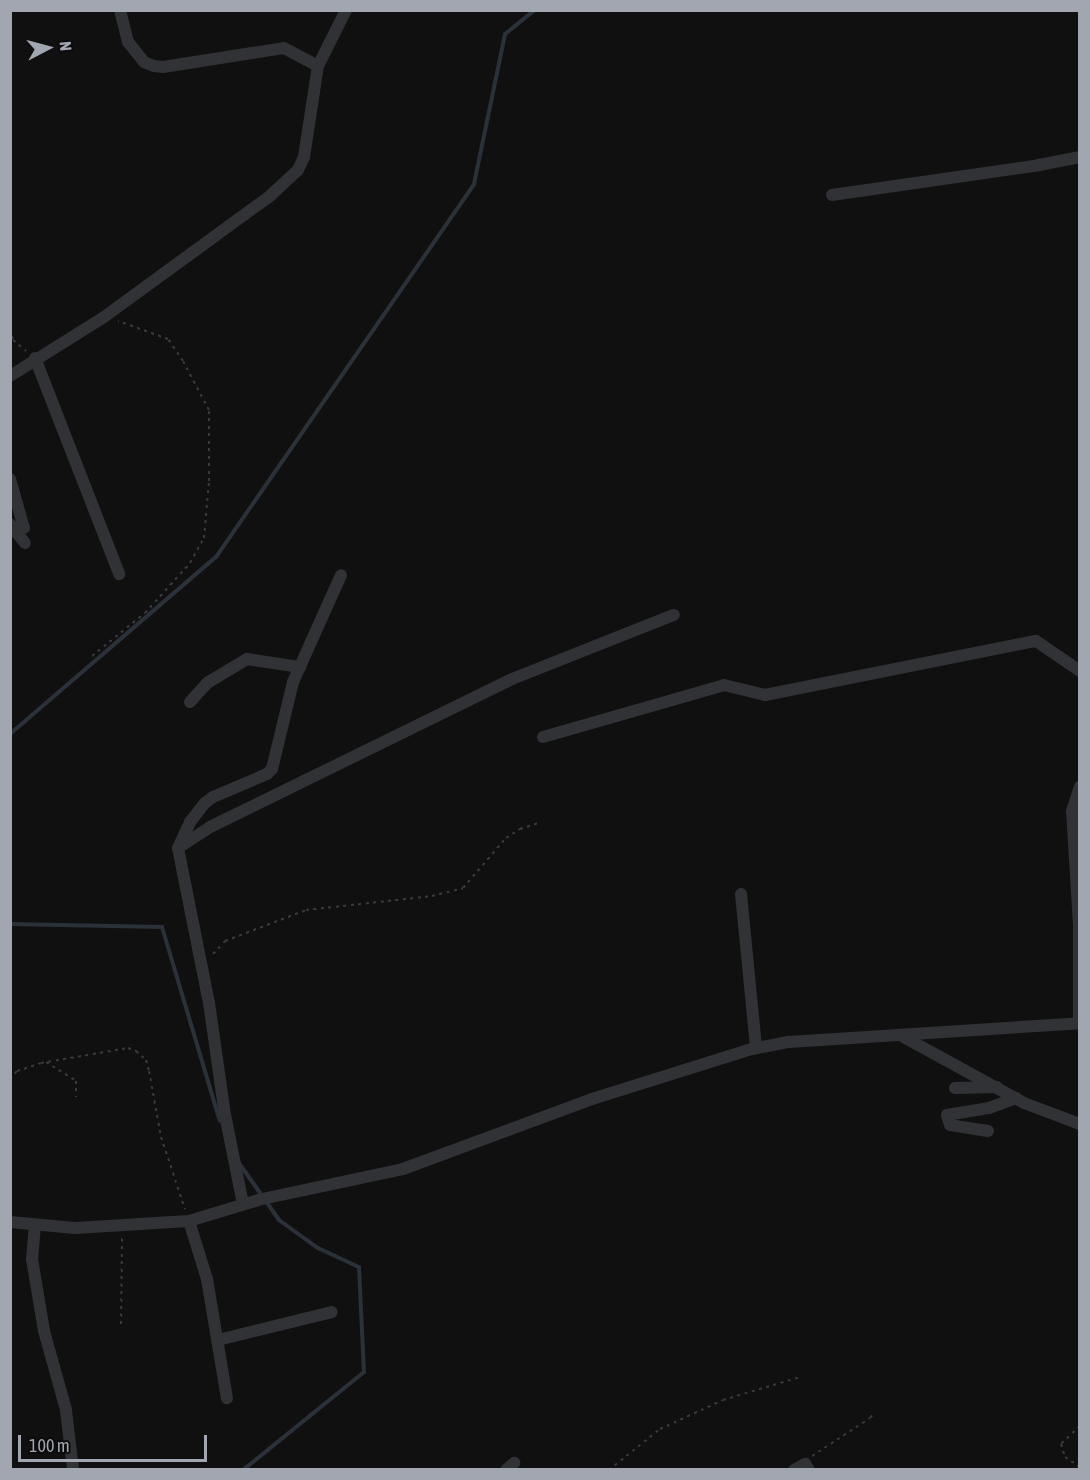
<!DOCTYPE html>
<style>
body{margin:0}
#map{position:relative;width:1090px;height:1480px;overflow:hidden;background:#101011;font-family:"Asap Condensed",sans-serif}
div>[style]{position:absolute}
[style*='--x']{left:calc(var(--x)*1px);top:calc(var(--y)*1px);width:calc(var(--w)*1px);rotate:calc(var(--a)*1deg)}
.stream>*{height:4px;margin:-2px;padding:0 2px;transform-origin:2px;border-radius:2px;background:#2b3139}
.path>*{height:2px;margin-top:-1px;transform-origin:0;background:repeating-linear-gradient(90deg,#37393d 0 3px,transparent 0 7.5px)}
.minor>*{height:12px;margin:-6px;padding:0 6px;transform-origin:6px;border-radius:6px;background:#313236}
span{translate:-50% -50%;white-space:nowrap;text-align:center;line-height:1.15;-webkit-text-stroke:4.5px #0b0b0c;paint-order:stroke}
.frame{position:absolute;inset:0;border:12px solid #a2a6b1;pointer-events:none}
.north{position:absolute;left:18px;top:18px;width:60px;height:60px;-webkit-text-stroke:4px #0b0b0c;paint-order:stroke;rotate:84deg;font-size:16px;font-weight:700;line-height:24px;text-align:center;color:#a2a6b1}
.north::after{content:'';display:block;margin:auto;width:21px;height:27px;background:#a2a6b1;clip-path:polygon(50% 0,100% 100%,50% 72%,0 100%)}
.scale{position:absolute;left:18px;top:1435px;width:189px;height:27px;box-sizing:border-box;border:3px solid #a2a6b1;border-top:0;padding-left:8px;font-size:18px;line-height:21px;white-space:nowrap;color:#a2a6b1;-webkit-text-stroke:4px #0b0b0c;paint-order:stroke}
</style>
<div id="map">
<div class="stream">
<div style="--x:10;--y:734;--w:272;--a:-40.7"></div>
<div style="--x:216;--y:557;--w:454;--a:-55.3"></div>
<div style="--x:474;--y:184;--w:153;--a:-78.3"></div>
<div style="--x:505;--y:34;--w:38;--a:-39"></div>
<div style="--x:10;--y:924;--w:152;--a:1.1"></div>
<div style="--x:162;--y:927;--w:202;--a:73.4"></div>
<div style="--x:239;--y:1163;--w:70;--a:54.9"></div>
<div style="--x:279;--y:1220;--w:48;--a:35.7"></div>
<div style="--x:318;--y:1248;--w:45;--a:24.9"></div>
<div style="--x:359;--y:1267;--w:105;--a:87.3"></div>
<div style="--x:364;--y:1372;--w:156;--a:141"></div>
</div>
<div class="path">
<div style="--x:10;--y:167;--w:43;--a:90"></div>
<div style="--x:10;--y:329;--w:11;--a:75"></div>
<div style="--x:13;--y:340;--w:17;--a:40"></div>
<div style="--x:92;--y:656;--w:68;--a:-39.1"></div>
<div style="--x:145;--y:613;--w:67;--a:-48"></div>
<div style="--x:190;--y:563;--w:29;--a:-61"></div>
<div style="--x:204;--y:538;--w:57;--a:-85"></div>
<div style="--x:209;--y:481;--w:71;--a:-90"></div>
<div style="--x:209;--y:410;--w:55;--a:-118"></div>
<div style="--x:183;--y:361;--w:27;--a:-124"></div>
<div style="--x:168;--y:339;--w:53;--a:-160.2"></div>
<div style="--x:213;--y:954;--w:18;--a:-47"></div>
<div style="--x:225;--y:941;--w:87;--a:-20.9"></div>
<div style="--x:306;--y:910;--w:127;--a:-6.3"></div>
<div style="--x:432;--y:896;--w:32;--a:-14"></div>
<div style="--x:463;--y:888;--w:66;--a:-49.3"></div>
<div style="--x:506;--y:838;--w:17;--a:-33"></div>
<div style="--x:520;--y:829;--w:20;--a:-18"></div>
<div style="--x:46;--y:1062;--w:36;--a:32"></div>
<div style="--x:76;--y:1081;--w:16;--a:90"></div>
<div style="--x:10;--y:1079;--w:11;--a:-49"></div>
<div style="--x:17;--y:1071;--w:25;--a:-18"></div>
<div style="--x:41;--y:1063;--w:88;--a:-9.8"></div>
<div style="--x:128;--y:1048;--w:9;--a:21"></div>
<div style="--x:136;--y:1051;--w:13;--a:42"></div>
<div style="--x:146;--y:1060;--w:11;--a:75"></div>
<div style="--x:149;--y:1071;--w:67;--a:79.7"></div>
<div style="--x:161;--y:1137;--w:76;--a:71.6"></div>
<div style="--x:121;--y:1324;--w:86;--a:-89.3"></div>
<div style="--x:1080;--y:1426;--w:26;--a:137"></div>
<div style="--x:1061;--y:1444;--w:14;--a:73"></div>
<div style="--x:1065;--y:1457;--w:18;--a:34"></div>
<div style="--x:812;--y:1456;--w:69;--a:-33.2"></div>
<div style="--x:870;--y:1418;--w:6;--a:-51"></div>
<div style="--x:609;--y:1470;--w:65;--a:-38.8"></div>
<div style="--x:660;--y:1429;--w:69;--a:-24.7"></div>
<div style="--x:723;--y:1400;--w:80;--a:-16.6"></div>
</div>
<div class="minor">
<div style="--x:120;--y:10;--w:33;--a:76"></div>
<div style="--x:128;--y:42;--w:26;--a:51"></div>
<div style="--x:144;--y:62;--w:11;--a:22"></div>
<div style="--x:154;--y:66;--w:9;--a:6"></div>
<div style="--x:163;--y:67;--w:122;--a:-8.9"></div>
<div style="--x:284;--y:48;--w:38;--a:28"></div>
<div style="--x:832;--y:195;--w:209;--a:-8.2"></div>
<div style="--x:1039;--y:165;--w:42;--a:-11"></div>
<div style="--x:35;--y:358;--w:232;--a:68.7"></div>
<div style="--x:10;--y:376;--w:111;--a:-32.1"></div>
<div style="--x:104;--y:317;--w:207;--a:-36.1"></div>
<div style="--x:271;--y:195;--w:37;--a:-43"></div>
<div style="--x:298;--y:170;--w:14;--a:-65"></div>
<div style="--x:304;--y:157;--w:92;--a:-81.3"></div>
<div style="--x:318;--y:66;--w:63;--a:-63.4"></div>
<div style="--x:10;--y:479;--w:51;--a:74.1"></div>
<div style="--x:10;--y:524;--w:24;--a:52"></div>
<div style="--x:190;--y:702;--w:25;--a:-48"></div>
<div style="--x:207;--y:683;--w:47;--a:-31"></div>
<div style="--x:247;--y:659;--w:54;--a:8.6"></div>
<div style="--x:543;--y:737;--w:188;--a:-16"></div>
<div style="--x:724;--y:685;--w:42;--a:13.7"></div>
<div style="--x:765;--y:695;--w:276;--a:-11.3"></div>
<div style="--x:1036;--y:641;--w:53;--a:34.3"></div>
<div style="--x:178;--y:848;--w:38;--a:-33"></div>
<div style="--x:210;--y:827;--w:336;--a:-26.1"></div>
<div style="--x:512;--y:679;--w:174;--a:-21.6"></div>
<div style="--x:741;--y:894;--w:155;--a:84.4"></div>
<div style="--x:1079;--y:1023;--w:98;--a:-90"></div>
<div style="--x:1079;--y:925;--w:114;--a:-93.5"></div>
<div style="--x:1072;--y:811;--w:26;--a:-72"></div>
<div style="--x:900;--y:1035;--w:141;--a:28.7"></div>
<div style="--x:1024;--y:1103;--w:60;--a:20.6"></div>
<div style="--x:955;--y:1088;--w:42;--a:-1.4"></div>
<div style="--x:988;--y:1131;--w:38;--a:-171"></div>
<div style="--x:950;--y:1125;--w:10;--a:-107"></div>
<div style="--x:947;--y:1115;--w:43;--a:-9.5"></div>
<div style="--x:989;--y:1108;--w:29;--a:-20"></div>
<div style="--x:243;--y:1204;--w:91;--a:-101.4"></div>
<div style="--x:225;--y:1115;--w:113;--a:-98.1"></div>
<div style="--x:209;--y:1003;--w:158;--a:-101.3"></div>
<div style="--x:178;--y:848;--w:29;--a:-65"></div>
<div style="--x:190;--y:822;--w:24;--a:-52"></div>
<div style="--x:205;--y:803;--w:10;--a:-37"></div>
<div style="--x:213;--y:797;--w:59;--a:-23.1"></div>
<div style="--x:267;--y:774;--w:7;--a:-45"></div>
<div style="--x:272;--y:769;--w:89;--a:-76.4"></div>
<div style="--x:293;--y:682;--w:117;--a:-65.8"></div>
<div style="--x:189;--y:1221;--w:61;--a:72.8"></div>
<div style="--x:207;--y:1279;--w:121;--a:80.5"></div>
<div style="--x:10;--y:1222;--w:65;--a:5.3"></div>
<div style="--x:75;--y:1228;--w:114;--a:-3.5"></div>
<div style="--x:189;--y:1221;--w:76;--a:-16.8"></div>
<div style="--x:262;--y:1199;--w:144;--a:-12"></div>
<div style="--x:403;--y:1169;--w:202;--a:-20.3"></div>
<div style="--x:592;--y:1099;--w:168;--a:-17.4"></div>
<div style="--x:752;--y:1049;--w:38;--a:-11"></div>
<div style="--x:789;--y:1042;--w:292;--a:-3.7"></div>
<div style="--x:35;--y:1225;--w:34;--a:95"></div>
<div style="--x:32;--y:1259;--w:73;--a:80.5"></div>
<div style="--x:44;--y:1331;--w:82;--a:74.4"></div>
<div style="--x:66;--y:1410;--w:60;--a:83.3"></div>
<div style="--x:218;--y:1340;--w:117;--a:-13.8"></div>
<div style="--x:506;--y:1470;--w:11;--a:-41"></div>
<div style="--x:794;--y:1470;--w:13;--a:-29"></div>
<div style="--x:805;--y:1464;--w:7;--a:56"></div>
</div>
<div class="frame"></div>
<div class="north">N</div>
<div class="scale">100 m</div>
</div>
